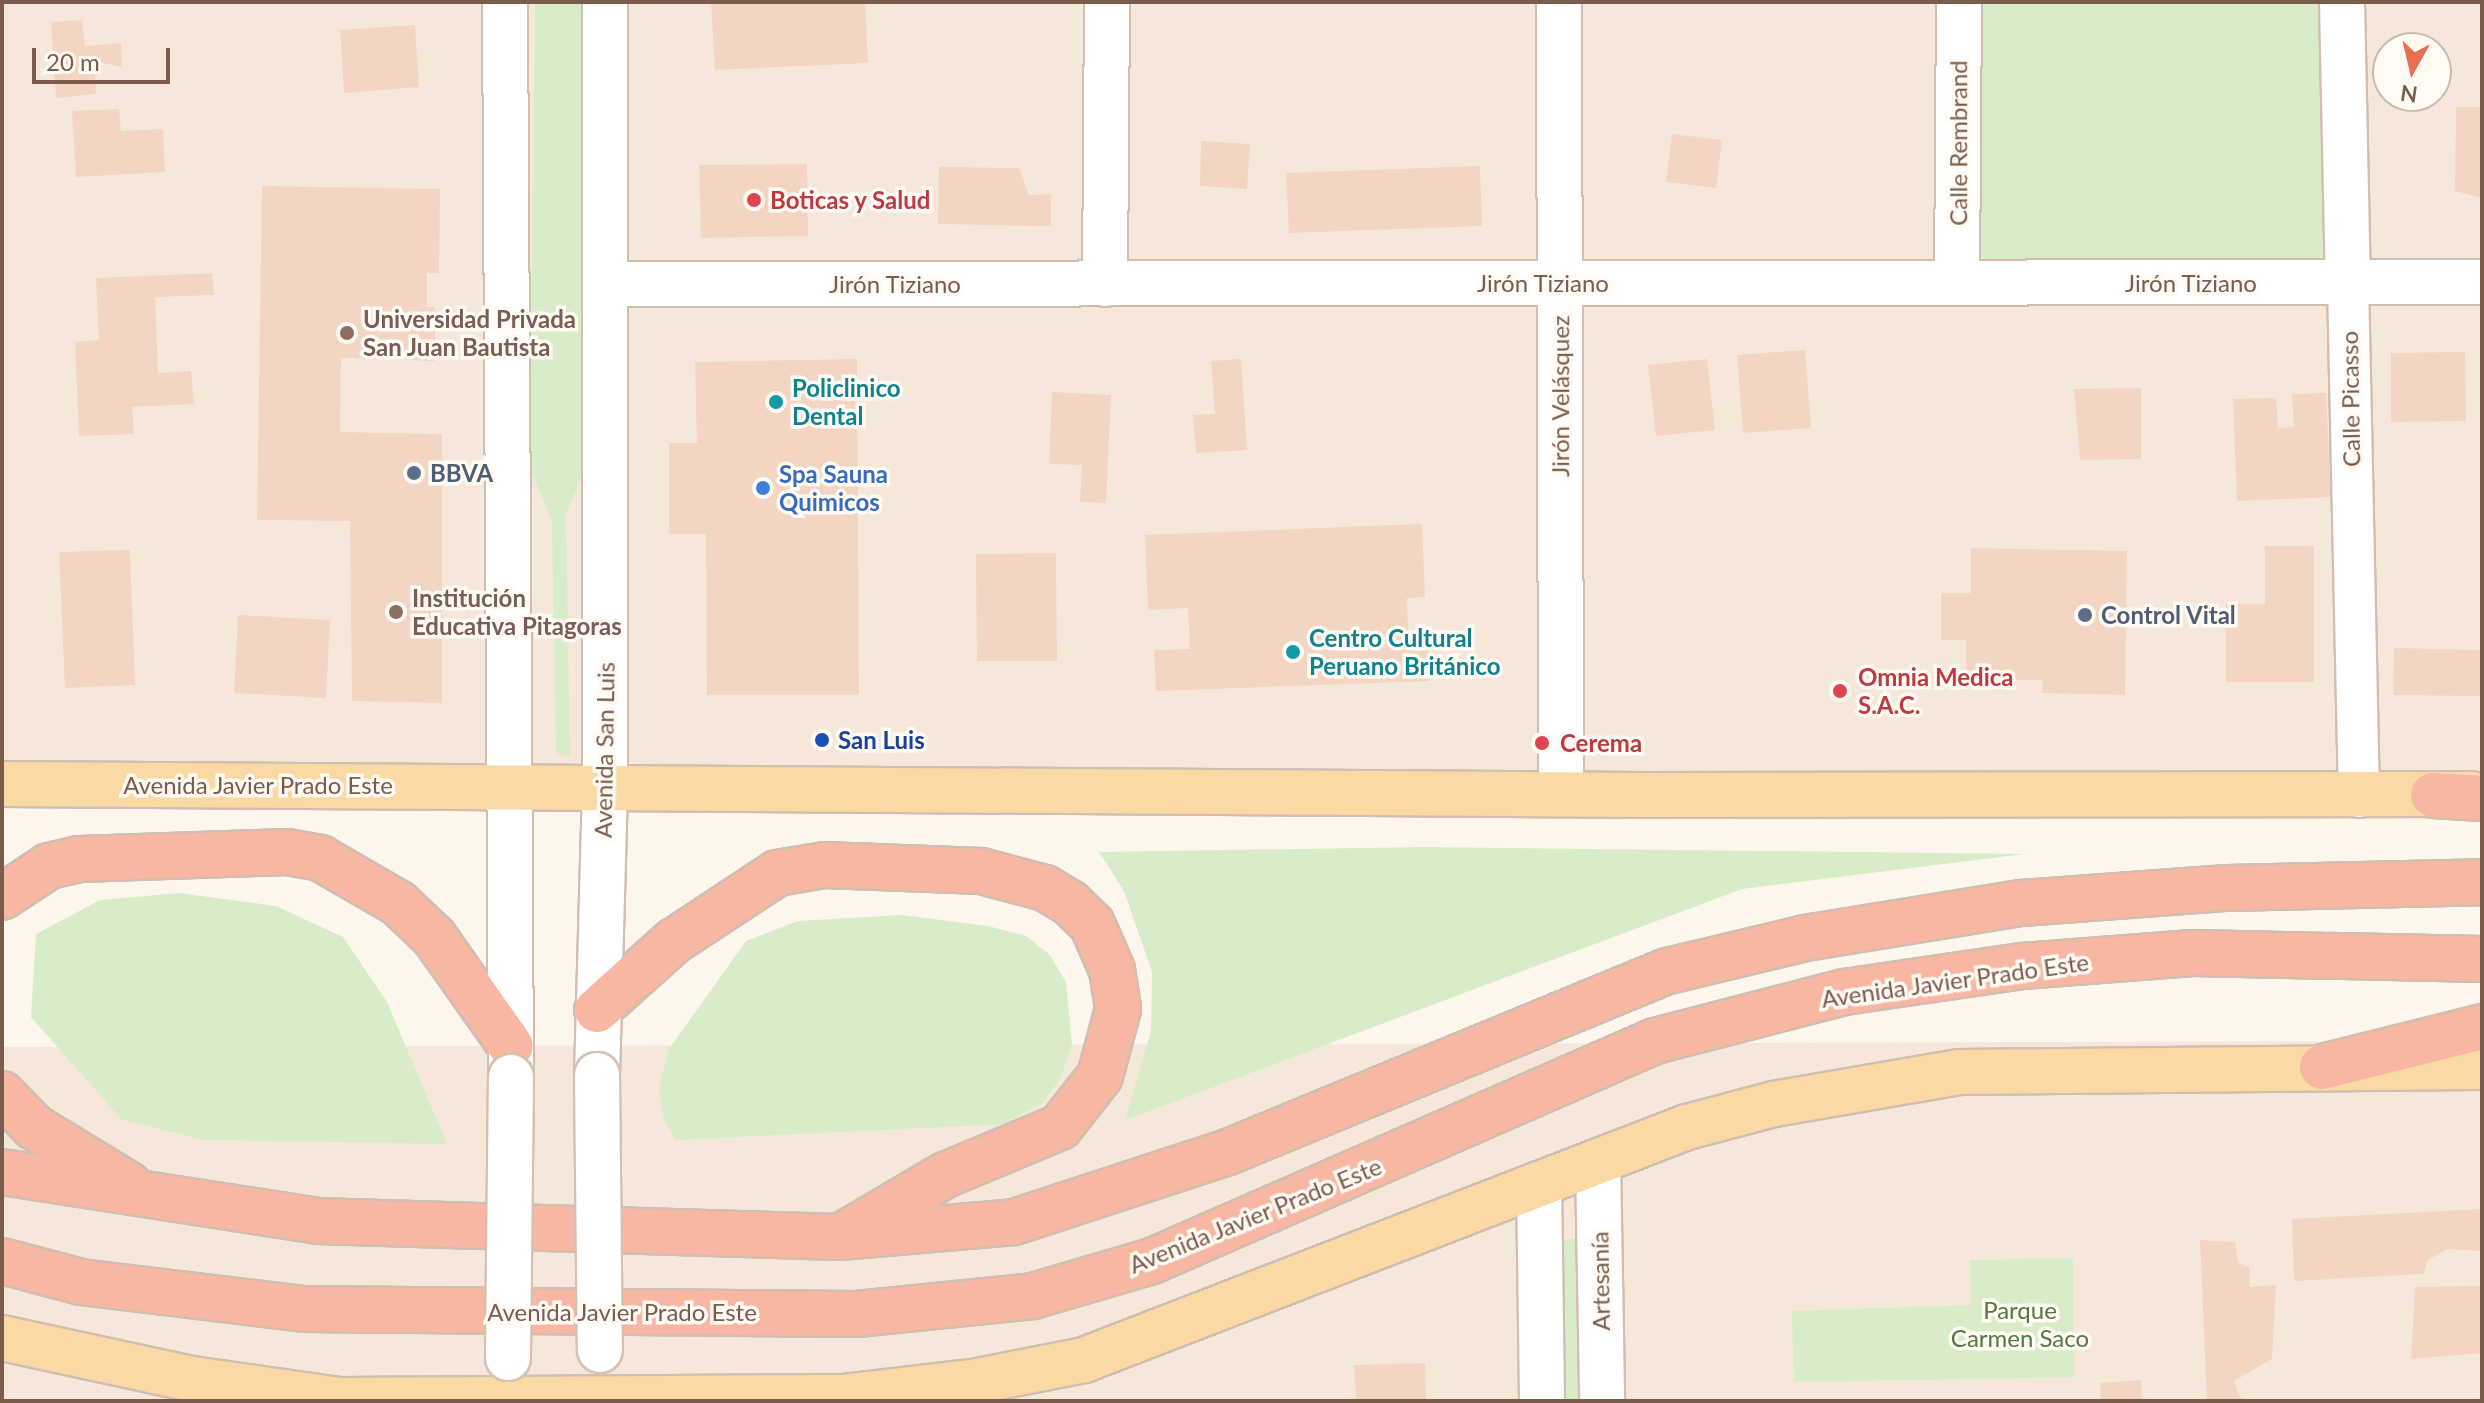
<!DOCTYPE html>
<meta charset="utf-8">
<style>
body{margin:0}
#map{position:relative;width:2484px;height:1403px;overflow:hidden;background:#fdf6ec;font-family:Lato,sans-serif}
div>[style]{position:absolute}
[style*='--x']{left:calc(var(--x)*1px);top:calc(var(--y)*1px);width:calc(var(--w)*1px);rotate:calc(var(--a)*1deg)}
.residential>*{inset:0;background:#f5e8da}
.green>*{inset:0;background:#d8ecc9}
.building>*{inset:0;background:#f3d5c3}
.roads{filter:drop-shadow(2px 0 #d1beb0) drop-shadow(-2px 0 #d1beb0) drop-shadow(0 2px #d1beb0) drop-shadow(0 -2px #d1beb0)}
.pedestrian>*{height:40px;margin:-20px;padding:0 20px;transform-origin:20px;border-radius:20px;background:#fff}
.minor>*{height:44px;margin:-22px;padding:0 22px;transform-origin:22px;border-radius:22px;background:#fff}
.secondary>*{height:44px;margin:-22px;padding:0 22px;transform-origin:22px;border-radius:22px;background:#fff}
.primary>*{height:44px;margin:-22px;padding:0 22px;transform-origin:22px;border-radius:22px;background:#fbd9a5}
.motorway>*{height:44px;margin:-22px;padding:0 22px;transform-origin:22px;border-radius:22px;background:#f7b7a3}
.bridges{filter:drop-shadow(2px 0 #d6c0b0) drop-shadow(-2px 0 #d6c0b0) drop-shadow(0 2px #d6c0b0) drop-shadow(0 -2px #d6c0b0)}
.secondary-bridge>*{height:44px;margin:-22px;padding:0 22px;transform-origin:22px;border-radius:22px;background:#fff}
.dots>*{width:22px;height:22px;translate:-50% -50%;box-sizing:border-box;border:4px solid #fffaf3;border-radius:50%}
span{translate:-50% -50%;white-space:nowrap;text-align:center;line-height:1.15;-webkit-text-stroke:7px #fffaf3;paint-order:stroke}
.street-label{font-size:24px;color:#7a5c4d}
.health-label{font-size:24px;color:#be3a42;font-weight:700}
.left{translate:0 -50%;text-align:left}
.education-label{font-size:24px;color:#785e54;font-weight:700}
.culture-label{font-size:24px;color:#0d838f;font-weight:700}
.service-label{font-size:24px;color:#4e5e75;font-weight:700}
.shop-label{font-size:24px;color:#366cbe;font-weight:700}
.transit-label{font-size:24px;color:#164399;font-weight:700}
.park-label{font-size:24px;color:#537a41}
.frame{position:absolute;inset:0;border:4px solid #7a5c4d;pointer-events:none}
.north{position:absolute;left:2372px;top:32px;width:80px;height:80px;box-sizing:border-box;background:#fffaf3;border:2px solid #cabbb1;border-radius:50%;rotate:188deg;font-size:22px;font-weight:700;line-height:32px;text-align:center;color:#7a5c4d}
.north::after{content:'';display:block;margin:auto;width:28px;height:36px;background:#e76f51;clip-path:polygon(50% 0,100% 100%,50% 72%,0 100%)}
.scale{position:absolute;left:32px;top:48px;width:138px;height:36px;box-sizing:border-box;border:4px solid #7a5c4d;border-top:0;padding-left:10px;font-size:24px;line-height:28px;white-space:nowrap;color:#7a5c4d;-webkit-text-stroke:6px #fffaf3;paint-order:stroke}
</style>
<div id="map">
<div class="residential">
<div style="clip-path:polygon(evenodd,2px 2px,2482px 2px,2482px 802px,2px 797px,2px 2px,2388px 48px,2436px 48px,2436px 96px,2388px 96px,2388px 48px)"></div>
<div style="clip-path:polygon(2482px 1041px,2482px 1401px,2px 1401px,2px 1047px)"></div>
</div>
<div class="green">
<div style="clip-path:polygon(535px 2px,585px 2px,584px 472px,566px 514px,570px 757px,556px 753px,552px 521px,530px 469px)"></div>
<div style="clip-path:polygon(1981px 2px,2319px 2px,2323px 260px,1980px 260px)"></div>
<div style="clip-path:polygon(1425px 847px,2025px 854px,1742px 889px,1125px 1120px,1151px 1031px,1152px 972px,1124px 891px,1099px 852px)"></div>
<div style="clip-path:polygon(179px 893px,276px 906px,343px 937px,387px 1002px,447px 1144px,204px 1140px,121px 1119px,31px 1017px,36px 934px,100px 900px)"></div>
<div style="clip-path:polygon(902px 915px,988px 926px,1026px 936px,1050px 955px,1066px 983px,1072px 1044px,1060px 1079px,1042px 1103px,1005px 1124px,676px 1140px,664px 1119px,659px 1089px,669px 1049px,746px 941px,798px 921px)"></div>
<div style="clip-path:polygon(1586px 1236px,1585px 1401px,1564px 1401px,1564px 1240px)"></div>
<div style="clip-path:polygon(2073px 1258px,2074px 1377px,1794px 1382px,1792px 1311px,1971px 1305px,1970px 1260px)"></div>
</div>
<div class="building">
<div style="clip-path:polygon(711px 2px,865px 2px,868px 63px,715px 70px)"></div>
<div style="clip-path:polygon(82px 20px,85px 46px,121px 43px,122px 67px,94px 61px,96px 94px,56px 98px,51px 22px)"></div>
<div style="clip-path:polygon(415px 25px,419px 87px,344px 93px,340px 30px)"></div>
<div style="clip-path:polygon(2456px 107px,2482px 107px,2482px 198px,2455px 191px)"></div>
<div style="clip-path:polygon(119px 109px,121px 131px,163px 129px,165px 172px,76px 177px,72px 111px)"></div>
<div style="clip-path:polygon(1672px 134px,1722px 140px,1716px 188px,1666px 182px)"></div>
<div style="clip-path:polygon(1201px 141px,1250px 144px,1247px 189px,1200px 186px)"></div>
<div style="clip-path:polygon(807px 164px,808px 236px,701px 238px,699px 165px)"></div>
<div style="clip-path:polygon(1480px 166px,1482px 226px,1289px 233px,1286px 173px)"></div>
<div style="clip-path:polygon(939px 167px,1019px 168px,1029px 195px,1051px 194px,1051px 226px,938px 224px)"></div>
<div style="clip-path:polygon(262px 186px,440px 189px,439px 273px,427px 273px,427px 307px,435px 307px,435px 361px,341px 358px,340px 432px,442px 434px,442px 703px,352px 701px,350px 521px,257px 520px)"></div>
<div style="clip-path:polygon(212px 273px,214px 295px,155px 297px,158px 373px,191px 371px,194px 404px,132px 407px,134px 434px,79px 436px,75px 342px,99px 340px,96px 278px)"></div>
<div style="clip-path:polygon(1805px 350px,1811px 428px,1743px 433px,1737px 355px)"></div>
<div style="clip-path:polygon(2465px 352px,2466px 421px,2391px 422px,2391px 353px)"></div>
<div style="clip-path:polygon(857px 359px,859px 695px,707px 695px,706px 534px,669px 534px,669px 443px,697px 443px,695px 362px)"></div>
<div style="clip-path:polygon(1241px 359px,1247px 450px,1196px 453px,1193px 415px,1215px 414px,1211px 361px)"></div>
<div style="clip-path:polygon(1707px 359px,1715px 430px,1656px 436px,1648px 365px)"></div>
<div style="clip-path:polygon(2141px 388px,2141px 459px,2080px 460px,2074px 389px)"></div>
<div style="clip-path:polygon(1052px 392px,1111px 395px,1106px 503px,1080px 502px,1082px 465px,1049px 464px)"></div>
<div style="clip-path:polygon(2326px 393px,2331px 497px,2237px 501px,2233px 399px,2276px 398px,2278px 428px,2294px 427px,2292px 394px)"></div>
<div style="clip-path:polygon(1422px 524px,1425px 597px,1407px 598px,1408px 633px,1428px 633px,1430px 681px,1156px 691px,1154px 650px,1190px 649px,1188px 608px,1148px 610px,1145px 535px)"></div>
<div style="clip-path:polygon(2265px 546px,2314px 546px,2314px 682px,2226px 682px,2226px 604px,2265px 604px)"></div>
<div style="clip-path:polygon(1971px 548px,2127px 551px,2125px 695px,2042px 693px,2043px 680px,1966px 679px,1966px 640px,1941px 640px,1941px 593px,1971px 593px)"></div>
<div style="clip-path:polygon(130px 550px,135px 685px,65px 688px,59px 552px)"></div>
<div style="clip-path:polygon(1056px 553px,1057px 661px,977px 661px,976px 554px)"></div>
<div style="clip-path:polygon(238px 615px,330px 620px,326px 698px,234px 693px)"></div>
<div style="clip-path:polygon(2394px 648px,2482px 650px,2482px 696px,2393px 695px)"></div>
<div style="clip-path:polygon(2482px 1209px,2482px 1251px,2448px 1249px,2428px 1260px,2423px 1274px,2294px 1281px,2292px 1219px)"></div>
<div style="clip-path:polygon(2200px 1240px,2235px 1242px,2238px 1262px,2250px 1268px,2249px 1287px,2276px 1285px,2272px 1359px,2234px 1381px,2239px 1396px,2247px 1401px,2207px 1401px)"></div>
<div style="clip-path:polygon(2482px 1286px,2482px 1353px,2411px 1359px,2415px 1287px)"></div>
<div style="clip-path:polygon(1425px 1363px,1426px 1401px,1356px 1401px,1354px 1365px)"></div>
<div style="clip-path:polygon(2141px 1380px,2142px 1401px,2101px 1401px,2100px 1383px)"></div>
</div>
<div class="roads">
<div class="pedestrian">
<div style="--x:2348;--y:282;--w:515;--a:88.78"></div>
</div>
<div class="minor">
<div style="--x:1559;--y:2;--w:788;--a:89.85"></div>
<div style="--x:2342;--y:2;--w:280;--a:88.8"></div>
<div style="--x:1957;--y:283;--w:281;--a:-89.6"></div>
<div style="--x:605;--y:284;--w:1877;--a:-0.06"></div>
<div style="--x:1105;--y:284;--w:282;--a:-89.6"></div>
<div style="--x:1598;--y:1162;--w:239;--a:89"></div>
<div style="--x:1539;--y:1184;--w:217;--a:89.2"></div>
</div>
<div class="secondary">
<div style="--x:505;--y:2;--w:1064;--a:89.68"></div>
<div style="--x:597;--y:1075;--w:290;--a:-88.4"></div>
<div style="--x:605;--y:785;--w:783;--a:-90"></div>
</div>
<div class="primary">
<div style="--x:2;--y:784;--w:1641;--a:0.38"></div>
<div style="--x:1643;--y:795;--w:829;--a:-0.07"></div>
<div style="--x:2;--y:1338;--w:194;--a:12.2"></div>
<div style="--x:192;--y:1379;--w:149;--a:8.1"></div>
<div style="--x:340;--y:1400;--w:502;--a:-0.34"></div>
<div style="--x:842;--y:1397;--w:131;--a:-6.6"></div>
<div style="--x:972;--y:1382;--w:114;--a:-11.1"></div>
<div style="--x:1084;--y:1360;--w:646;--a:-21.13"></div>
<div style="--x:1687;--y:1127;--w:90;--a:-14.8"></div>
<div style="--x:1774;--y:1104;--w:188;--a:-9.8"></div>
<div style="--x:1959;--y:1072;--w:523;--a:-0.55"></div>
</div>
<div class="motorway">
<div style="--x:2433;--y:795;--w:49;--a:3.5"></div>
<div style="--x:2;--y:897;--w:56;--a:-33.4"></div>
<div style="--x:49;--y:866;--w:31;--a:-13"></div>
<div style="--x:79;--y:859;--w:208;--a:-1.9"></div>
<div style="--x:287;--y:852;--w:34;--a:10"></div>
<div style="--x:320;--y:858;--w:90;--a:30"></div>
<div style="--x:398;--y:903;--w:50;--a:43.4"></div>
<div style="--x:434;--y:937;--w:133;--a:54.8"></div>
<div style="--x:597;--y:1010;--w:103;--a:-41.9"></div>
<div style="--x:674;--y:941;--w:123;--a:-33.4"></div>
<div style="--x:777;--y:873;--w:49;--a:-9.5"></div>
<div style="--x:825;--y:865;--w:156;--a:2.2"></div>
<div style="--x:981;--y:871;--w:66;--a:14.9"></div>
<div style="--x:1045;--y:888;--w:29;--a:31"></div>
<div style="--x:1070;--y:903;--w:30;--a:44"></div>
<div style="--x:1092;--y:924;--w:50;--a:66.5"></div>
<div style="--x:1112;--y:970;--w:39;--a:81"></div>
<div style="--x:1118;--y:1009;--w:69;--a:105"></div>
<div style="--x:1100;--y:1076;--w:65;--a:128.1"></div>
<div style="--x:1060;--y:1127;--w:125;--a:157.3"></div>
<div style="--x:945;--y:1175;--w:118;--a:149.5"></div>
<div style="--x:2322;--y:1067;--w:165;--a:-14"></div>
<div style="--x:2;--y:1094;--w:46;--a:45.9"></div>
<div style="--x:34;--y:1127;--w:111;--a:31.4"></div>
<div style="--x:2;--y:1172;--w:319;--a:8.8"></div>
<div style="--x:317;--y:1221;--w:523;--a:1.75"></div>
<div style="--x:840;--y:1237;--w:175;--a:-4.9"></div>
<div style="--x:1014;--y:1222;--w:225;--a:-18.1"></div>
<div style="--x:1228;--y:1152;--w:476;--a:-22.4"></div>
<div style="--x:1668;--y:971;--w:141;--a:-13.5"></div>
<div style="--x:1805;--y:938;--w:220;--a:-9.2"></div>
<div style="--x:2022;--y:903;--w:206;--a:-4.2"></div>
<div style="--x:2227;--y:888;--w:255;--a:-1.3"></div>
<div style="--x:2;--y:1261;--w:82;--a:14.9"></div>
<div style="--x:81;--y:1282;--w:225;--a:6.9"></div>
<div style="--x:304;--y:1309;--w:553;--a:0.52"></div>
<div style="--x:857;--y:1314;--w:177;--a:-5.8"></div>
<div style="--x:1033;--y:1296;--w:124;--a:-16.4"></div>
<div style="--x:1152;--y:1261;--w:549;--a:-23.62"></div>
<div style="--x:1655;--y:1041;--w:195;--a:-14.5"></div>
<div style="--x:1844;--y:992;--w:181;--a:-8.3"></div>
<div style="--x:2023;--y:966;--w:170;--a:-4.4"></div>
<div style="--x:2193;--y:953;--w:289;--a:1.2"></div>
</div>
</div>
<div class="bridges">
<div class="secondary-bridge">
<div style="--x:597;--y:1075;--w:275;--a:89.4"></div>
<div style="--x:508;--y:1358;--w:281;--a:-89.4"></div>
</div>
</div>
<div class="dots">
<div style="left:754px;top:200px;background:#e0444e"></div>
<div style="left:347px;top:333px;background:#8d6e63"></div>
<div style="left:776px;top:402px;background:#0f9aa8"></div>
<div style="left:414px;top:473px;background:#5c6f8a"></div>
<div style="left:763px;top:488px;background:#3f7fe0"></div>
<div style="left:396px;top:612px;background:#8d6e63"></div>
<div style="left:2085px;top:615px;background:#5c6f8a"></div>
<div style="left:1293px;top:652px;background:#0f9aa8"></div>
<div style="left:1840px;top:691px;background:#e0444e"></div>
<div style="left:822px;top:740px;background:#1a4fb4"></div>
<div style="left:1542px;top:743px;background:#e0444e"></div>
</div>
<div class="street-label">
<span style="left:1958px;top:143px;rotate:-90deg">Calle Rembrand</span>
<span style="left:1543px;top:283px">Jirón Tiziano</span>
<span style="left:2191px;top:283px">Jirón Tiziano</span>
<span style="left:895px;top:284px">Jirón Tiziano</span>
<span style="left:1560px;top:396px;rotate:-90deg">Jirón Velásquez</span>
<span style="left:2350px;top:399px;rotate:-91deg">Calle Picasso</span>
<span style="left:604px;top:750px;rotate:-89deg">Avenida San Luis</span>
<span style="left:258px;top:785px">Avenida Javier Prado Este</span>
<span style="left:1955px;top:980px;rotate:-8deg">Avenida Javier Prado Este</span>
<span style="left:1255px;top:1215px;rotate:-22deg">Avenida Javier Prado Este</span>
<span style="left:1600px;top:1281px;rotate:-91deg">Artesanía</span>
<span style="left:622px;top:1312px">Avenida Javier Prado Este</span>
</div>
<div class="health-label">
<span class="left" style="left:770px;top:200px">Boticas y Salud</span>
<span class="left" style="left:1858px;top:691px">Omnia Medica<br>S.A.C.</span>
<span class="left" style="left:1560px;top:743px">Cerema</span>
</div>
<div class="education-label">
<span class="left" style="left:363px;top:333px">Universidad Privada<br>San Juan Bautista</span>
<span class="left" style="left:412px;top:612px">Institución<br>Educativa Pitagoras</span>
</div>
<div class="culture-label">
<span class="left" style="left:792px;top:402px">Policlinico<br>Dental</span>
<span class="left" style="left:1309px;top:652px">Centro Cultural<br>Peruano Británico</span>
</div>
<div class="service-label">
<span class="left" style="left:430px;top:473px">BBVA</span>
<span class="left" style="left:2101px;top:615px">Control Vital</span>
</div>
<div class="shop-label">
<span class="left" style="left:779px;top:488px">Spa Sauna<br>Quimicos</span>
</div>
<div class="transit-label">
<span class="left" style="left:838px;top:740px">San Luis</span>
</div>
<div class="park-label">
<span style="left:2020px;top:1324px">Parque<br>Carmen Saco</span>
</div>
<div class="frame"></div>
<div class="north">N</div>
<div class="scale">20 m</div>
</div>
